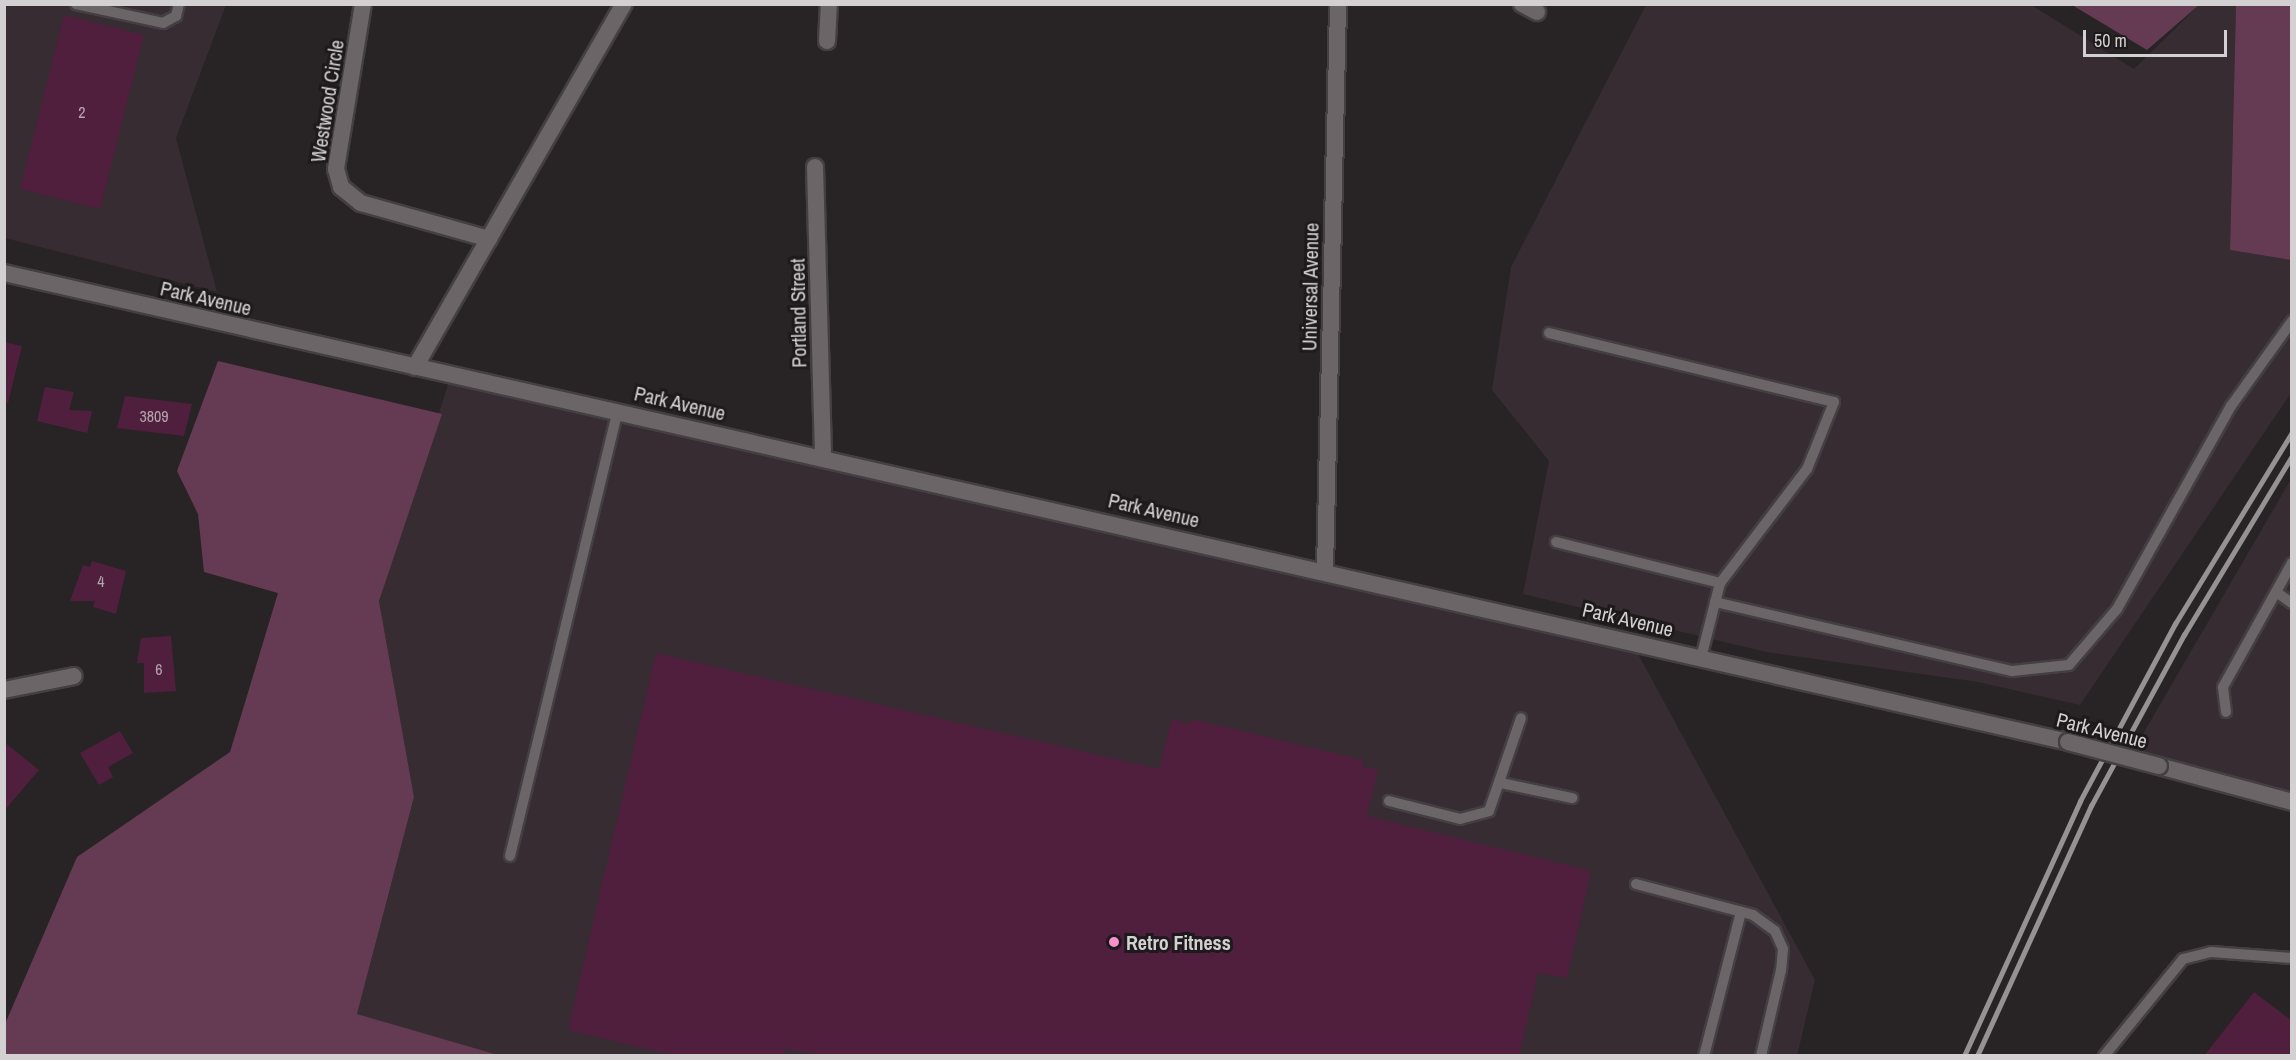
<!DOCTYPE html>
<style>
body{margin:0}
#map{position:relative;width:2296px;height:1060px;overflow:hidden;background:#282325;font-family:"Archivo Narrow",sans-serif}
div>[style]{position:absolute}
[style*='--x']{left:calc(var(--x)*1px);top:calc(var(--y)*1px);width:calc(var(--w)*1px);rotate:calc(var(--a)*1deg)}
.built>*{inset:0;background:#362c31}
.green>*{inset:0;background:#643b53}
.building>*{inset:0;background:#511f3e}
.roads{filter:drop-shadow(2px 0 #433f42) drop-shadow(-2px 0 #433f42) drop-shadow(0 2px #433f42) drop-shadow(0 -2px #433f42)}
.service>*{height:10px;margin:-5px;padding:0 5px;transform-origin:5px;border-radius:5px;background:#6b6568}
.minor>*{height:16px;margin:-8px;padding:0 8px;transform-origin:8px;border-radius:8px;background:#6b6568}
.tertiary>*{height:16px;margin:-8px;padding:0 8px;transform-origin:8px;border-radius:8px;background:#6b6568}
.rail>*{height:4.5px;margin:-2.25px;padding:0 2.25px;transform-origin:2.25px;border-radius:2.25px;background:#969294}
.bridges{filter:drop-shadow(2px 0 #433f42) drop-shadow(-2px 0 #433f42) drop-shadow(0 2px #433f42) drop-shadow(0 -2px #433f42)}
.tertiary-bridge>*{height:16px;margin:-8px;padding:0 8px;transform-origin:8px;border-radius:8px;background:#6b6568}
.dots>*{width:16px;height:16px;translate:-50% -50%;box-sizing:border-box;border:3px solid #1e1a1c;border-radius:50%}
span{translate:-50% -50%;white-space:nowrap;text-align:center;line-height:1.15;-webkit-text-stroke:6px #1e1a1c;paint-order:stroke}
.number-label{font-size:16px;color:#b2a4ad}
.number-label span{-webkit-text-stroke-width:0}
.street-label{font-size:20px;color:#d3d0d2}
.poi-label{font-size:20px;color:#d3d0d2;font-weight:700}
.left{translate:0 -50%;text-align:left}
.frame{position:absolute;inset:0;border:6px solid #d3d0d2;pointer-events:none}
.scale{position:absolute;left:2083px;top:30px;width:144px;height:27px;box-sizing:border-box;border:3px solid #d3d0d2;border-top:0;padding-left:8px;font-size:18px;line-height:21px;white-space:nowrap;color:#d3d0d2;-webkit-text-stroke:4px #1e1a1c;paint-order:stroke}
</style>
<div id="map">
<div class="built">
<div style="clip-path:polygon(4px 5px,226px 5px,176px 138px,217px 292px,5px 238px)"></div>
<div style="clip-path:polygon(1646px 5px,2031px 5px,2134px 69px,2199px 5px,2236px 5px,2230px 250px,2291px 260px,2291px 393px,2080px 705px,1978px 682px,1766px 652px,1523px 594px,1549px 461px,1492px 390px,1511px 267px)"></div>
<div style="clip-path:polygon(451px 375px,1631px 641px,1815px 980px,1797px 1056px,498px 1056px,357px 1014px,414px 797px,379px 601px)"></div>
<div style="clip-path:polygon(2291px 479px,2291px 802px,2129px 758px)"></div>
</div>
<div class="green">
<div style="clip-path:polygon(2072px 5px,2199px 5px,2147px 50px)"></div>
<div style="clip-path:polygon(2236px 5px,2291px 5px,2291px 260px,2230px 250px)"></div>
<div style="clip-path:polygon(218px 361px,442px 414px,379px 601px,414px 797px,357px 1014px,498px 1055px,5px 1055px,5px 1024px,77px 857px,230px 752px,278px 593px,204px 572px,198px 514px,177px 471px)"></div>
</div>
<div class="building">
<div style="clip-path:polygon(64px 15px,144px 35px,100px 209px,20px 189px)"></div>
<div style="clip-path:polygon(4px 342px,22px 346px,8px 403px,4px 402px)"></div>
<div style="clip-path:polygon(45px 387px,74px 392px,69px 410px,92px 411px,87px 433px,37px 421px)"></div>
<div style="clip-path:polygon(125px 396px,192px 404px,184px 436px,117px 428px)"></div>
<div style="clip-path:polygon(92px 561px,126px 571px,116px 614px,93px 607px,95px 601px,70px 601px,83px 565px,90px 567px)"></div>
<div style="clip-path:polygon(171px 636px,176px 691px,144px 693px,144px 663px,137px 663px,141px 638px)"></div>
<div style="clip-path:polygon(656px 653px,1159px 769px,1172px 719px,1189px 724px,1192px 719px,1363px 760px,1362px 767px,1378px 769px,1367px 816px,1591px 871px,1567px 978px,1538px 973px,1519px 1056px,826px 1056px,785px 1049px,783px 1056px,676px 1056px,568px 1030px)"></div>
<div style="clip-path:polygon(120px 731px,133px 753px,108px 767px,113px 777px,99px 785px,80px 753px)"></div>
<div style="clip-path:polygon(4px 742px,39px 770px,4px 811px)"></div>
<div style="clip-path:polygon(2254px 992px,2292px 1021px,2292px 1056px,2204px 1056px)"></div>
</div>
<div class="roads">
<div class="service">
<div style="--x:76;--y:4;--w:89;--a:12.3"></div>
<div style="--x:163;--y:23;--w:15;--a:-28"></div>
<div style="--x:176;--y:16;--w:12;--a:-76"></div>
<div style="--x:1549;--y:333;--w:293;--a:13.6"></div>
<div style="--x:1834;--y:402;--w:72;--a:111.9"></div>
<div style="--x:1807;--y:469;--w:143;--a:127.3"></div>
<div style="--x:1556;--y:542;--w:169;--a:14"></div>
<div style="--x:1720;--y:583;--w:77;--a:104.2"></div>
<div style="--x:2276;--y:592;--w:19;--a:35"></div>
<div style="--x:1715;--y:602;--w:305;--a:13.1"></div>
<div style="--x:2012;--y:671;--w:57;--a:-6"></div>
<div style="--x:2069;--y:665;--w:74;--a:-49.4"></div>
<div style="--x:2117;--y:609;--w:233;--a:-60.7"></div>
<div style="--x:2231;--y:406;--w:105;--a:-54.3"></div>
<div style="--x:2226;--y:712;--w:25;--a:-97"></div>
<div style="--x:2223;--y:687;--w:142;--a:-60.9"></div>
<div style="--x:1501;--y:783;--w:73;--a:11.9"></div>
<div style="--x:1389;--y:801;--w:73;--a:14.2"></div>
<div style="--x:1460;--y:819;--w:30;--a:-15"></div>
<div style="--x:1489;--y:811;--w:98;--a:-71"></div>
<div style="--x:510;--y:856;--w:458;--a:-76.4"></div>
<div style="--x:1636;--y:884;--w:121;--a:14.8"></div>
<div style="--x:1753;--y:915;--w:27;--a:36"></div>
<div style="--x:1775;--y:931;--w:20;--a:66"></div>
<div style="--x:1783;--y:949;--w:21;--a:95"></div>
<div style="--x:1781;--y:970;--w:88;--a:103.1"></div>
<div style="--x:1704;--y:1056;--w:149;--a:-75.6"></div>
<div style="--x:2104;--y:1056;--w:125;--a:-50.8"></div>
<div style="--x:2183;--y:959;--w:29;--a:-14"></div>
<div style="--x:2211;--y:952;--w:81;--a:4.2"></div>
</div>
<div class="minor">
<div style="--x:363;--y:4;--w:167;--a:99.3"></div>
<div style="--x:336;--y:169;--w:19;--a:74"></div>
<div style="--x:341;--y:187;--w:26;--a:39"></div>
<div style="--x:361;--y:203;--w:133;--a:15.7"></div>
<div style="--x:1522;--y:4;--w:17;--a:28"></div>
<div style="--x:827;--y:41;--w:37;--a:-87"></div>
<div style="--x:815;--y:167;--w:291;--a:88.4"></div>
<div style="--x:415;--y:367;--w:419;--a:-60.1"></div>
<div style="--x:1325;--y:570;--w:566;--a:-88.68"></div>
<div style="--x:4;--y:690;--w:71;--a:-11.3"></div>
</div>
<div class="tertiary">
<div style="--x:4;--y:273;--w:2117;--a:12.8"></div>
<div style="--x:2159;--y:766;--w:138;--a:15.1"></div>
</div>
</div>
<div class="rail">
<div style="--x:1964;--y:1056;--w:280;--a:-65.5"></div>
<div style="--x:2080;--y:801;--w:201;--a:-61.8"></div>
<div style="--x:2175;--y:624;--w:225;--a:-58.6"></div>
<div style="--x:1977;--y:1056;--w:275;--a:-65.5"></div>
<div style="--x:2091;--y:806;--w:195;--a:-61.5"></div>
<div style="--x:2184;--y:635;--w:209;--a:-58.9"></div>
</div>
<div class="bridges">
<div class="tertiary-bridge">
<div style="--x:2068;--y:742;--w:94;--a:14.8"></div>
</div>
</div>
<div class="dots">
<div style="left:1114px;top:942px;background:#f790cd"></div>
</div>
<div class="number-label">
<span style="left:82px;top:112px">2</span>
<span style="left:154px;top:416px">3809</span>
<span style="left:101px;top:581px">4</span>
<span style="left:159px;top:669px">6</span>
</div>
<div class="street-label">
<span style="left:327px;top:101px;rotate:-81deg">Westwood Circle</span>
<span style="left:1310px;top:287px;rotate:-89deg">Universal Avenue</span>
<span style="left:206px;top:298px;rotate:13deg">Park Avenue</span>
<span style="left:798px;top:313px;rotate:-91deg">Portland Street</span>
<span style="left:680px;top:403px;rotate:13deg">Park Avenue</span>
<span style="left:1154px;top:510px;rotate:13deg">Park Avenue</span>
<span style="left:1628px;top:619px;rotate:13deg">Park Avenue</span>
<span style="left:2102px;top:730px;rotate:14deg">Park Avenue</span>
</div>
<div class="poi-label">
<span class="left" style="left:1126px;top:942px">Retro Fitness</span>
</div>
<div class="frame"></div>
<div class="scale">50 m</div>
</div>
